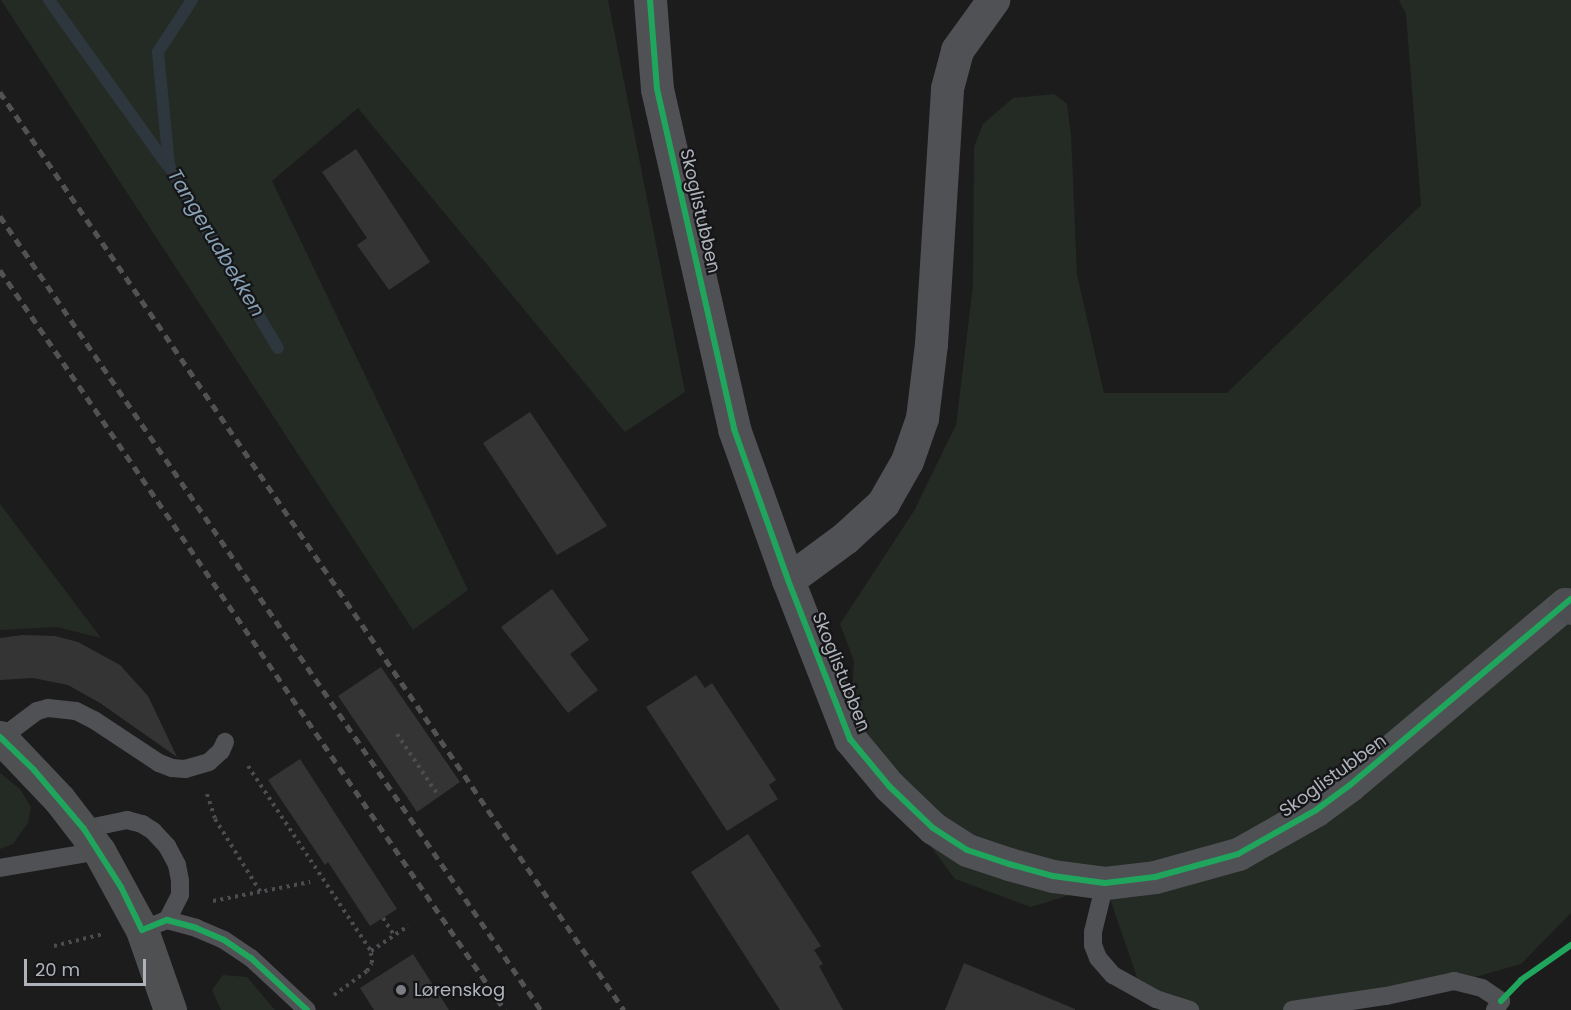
<!DOCTYPE html>
<meta charset="utf-8">
<style>
body{margin:0}
#map{position:relative;width:1571px;height:1010px;overflow:hidden;background:#1c1c1c;font-family:Poppins,sans-serif}
div>[style]{position:absolute}
[style*='--x']{left:calc(var(--x)*1px);top:calc(var(--y)*1px);width:calc(var(--w)*1px);rotate:calc(var(--a)*1deg)}
.green>*{inset:0;background:#242b24}
.stream>*{height:12px;margin:-6px;padding:0 6px;transform-origin:6px;border-radius:6px;background:#2f373e}
.building>*{inset:0;background:#343434}
.path>*{height:4px;margin-top:-2px;transform-origin:0;background:repeating-linear-gradient(90deg,#4c4d50 0 3px,transparent 0 7.5px)}
.lane>*{height:18px;margin:-9px;padding:0 9px;transform-origin:9px;border-radius:9px;background:#505155}
.street>*{height:33px;margin:-16.5px;padding:0 16.5px;transform-origin:16.5px;border-radius:16.5px;background:#505155}
.secondary>*{height:33px;margin:-16.5px;padding:0 16.5px;transform-origin:16.5px;border-radius:16.5px;background:#4f5052}
.highway>*{height:33px;margin:-16.5px;padding:0 16.5px;transform-origin:16.5px;border-radius:16.5px;background:#4d4e51}
.rail>*{height:4.5px;margin-top:-2.25px;transform-origin:0;background:repeating-linear-gradient(90deg,#505254 0 8px,transparent 0 14px)}
.cycleway>*{height:6px;margin:-3px;padding:0 3px;transform-origin:3px;border-radius:3px;background:#20a55d}
.dots>*{width:16px;height:16px;translate:-50% -50%;box-sizing:border-box;border:3px solid #161618;border-radius:50%}
span{translate:-50% -50%;white-space:nowrap;text-align:center;line-height:1.15;-webkit-text-stroke:4.5px #161618;paint-order:stroke}
.street-label{font-size:18px;color:#aeb3bb}
.poi-label{font-size:18px;color:#aeb3bb}
.left{translate:0 -50%;text-align:left}
.water-label{font-size:20px;color:#87a1b4;font-style:italic}
.scale{position:absolute;left:24px;top:959px;width:122px;height:27px;box-sizing:border-box;border:3px solid #aeb3bb;border-top:0;padding-left:8px;font-size:18px;line-height:21px;white-space:nowrap;color:#aeb3bb;-webkit-text-stroke:4px #161618;paint-order:stroke}
</style>
<div id="map">
<div class="green">
<div style="clip-path:polygon(1px 0,608px 0,685px 392px,625px 432px,358px 108px,272px 181px,468px 590px,413px 630px)"></div>
<div style="clip-path:polygon(1399px 0,1571px 0,1571px 913px,1521px 964px,1429px 990px,1310px 1010px,1200px 1010px,1141px 989px,1105px 884px,1031px 907px,955px 879px,850px 739px,854px 661px,840px 624px,914px 511px,956px 425px,973px 286px,974px 147px,983px 124px,1013px 98px,1054px 94px,1067px 104px,1071px 135px,1077px 275px,1104px 393px,1227px 393px,1421px 205px,1406px 14px)"></div>
<div style="clip-path:polygon(0 504px,101px 638px,57px 627px,0 630px)"></div>
<div style="clip-path:polygon(0 773px,20px 789px,31px 807px,28px 823px,13px 844px,0 849px)"></div>
<div style="clip-path:polygon(223px 975px,247px 977px,275px 1010px,221px 1010px,212px 990px)"></div>
</div>
<div class="stream">
<div style="--x:49;--y:0;--w:203;--a:54.4"></div>
<div style="--x:192;--y:0;--w:62;--a:123.2"></div>
<div style="--x:158;--y:52;--w:115;--a:84.5"></div>
<div style="--x:169;--y:166;--w:212;--a:59.1"></div>
</div>
<div class="building">
<div style="clip-path:polygon(356px 149px,430px 262px,389px 290px,357px 245px,367px 238px,322px 172px)"></div>
<div style="clip-path:polygon(530px 412px,607px 526px,557px 555px,483px 443px)"></div>
<div style="clip-path:polygon(552px 589px,589px 640px,570px 654px,598px 690px,568px 713px,501px 627px)"></div>
<div style="clip-path:polygon(23px 635px,55px 636px,78px 642px,120px 665px,148px 696px,177px 757px,100px 703px,68px 685px,33px 678px,0 680px,0 638px)"></div>
<div style="clip-path:polygon(381px 667px,460px 782px,417px 812px,338px 696px)"></div>
<div style="clip-path:polygon(696px 675px,705px 688px,712px 683px,776px 780px,769px 785px,778px 799px,727px 831px,646px 707px)"></div>
<div style="clip-path:polygon(300px 759px,397px 909px,370px 926px,328px 862px,325px 865px,268px 780px)"></div>
<div style="clip-path:polygon(748px 834px,821px 946px,814px 950px,823px 964px,819px 966px,843px 1010px,780px 1010px,691px 872px)"></div>
<div style="clip-path:polygon(413px 954px,449px 1010px,374px 1010px,360px 988px)"></div>
<div style="clip-path:polygon(964px 963px,1075px 1009px,1075px 1010px,945px 1010px)"></div>
</div>
<div class="path">
<div style="--x:397;--y:734;--w:70;--a:56.1"></div>
<div style="--x:248;--y:766;--w:222;--a:56.4"></div>
<div style="--x:207;--y:794;--w:26;--a:72"></div>
<div style="--x:215;--y:819;--w:87;--a:58.1"></div>
<div style="--x:213;--y:901;--w:99;--a:-11.1"></div>
<div style="--x:383;--y:918;--w:20;--a:57"></div>
<div style="--x:54;--y:946;--w:50;--a:-13.8"></div>
<div style="--x:334;--y:995;--w:41;--a:-36"></div>
<div style="--x:367;--y:971;--w:9;--a:-58"></div>
<div style="--x:372;--y:963;--w:12;--a:-95"></div>
<div style="--x:371;--y:951;--w:45;--a:-34"></div>
</div>
<div class="lane">
<div style="--x:1;--y:738;--w:45;--a:-36.9"></div>
<div style="--x:37;--y:711;--w:11;--a:-15"></div>
<div style="--x:48;--y:708;--w:28;--a:6"></div>
<div style="--x:76;--y:711;--w:20;--a:27"></div>
<div style="--x:94;--y:720;--w:78;--a:33.5"></div>
<div style="--x:159;--y:763;--w:14;--a:21"></div>
<div style="--x:172;--y:768;--w:13;--a:4"></div>
<div style="--x:185;--y:769;--w:25;--a:-16"></div>
<div style="--x:209;--y:762;--w:16;--a:-43"></div>
<div style="--x:221;--y:751;--w:10;--a:-66"></div>
<div style="--x:84;--y:829;--w:44;--a:-11.8"></div>
<div style="--x:127;--y:820;--w:16;--a:15"></div>
<div style="--x:142;--y:824;--w:13;--a:32"></div>
<div style="--x:153;--y:831;--w:21;--a:47"></div>
<div style="--x:167;--y:846;--w:21;--a:62"></div>
<div style="--x:177;--y:865;--w:16;--a:79"></div>
<div style="--x:180;--y:881;--w:14;--a:90"></div>
<div style="--x:180;--y:895;--w:28;--a:117"></div>
<div style="--x:0;--y:868;--w:100;--a:-9.7"></div>
<div style="--x:1105;--y:883;--w:50;--a:103.8"></div>
<div style="--x:1093;--y:932;--w:13;--a:90"></div>
<div style="--x:1093;--y:945;--w:14;--a:69"></div>
<div style="--x:1098;--y:958;--w:23;--a:49"></div>
<div style="--x:1113;--y:975;--w:49;--a:29.2"></div>
<div style="--x:1156;--y:999;--w:36;--a:18"></div>
<div style="--x:142;--y:930;--w:27;--a:-22"></div>
<div style="--x:167;--y:920;--w:30;--a:15"></div>
<div style="--x:196;--y:928;--w:30;--a:23"></div>
<div style="--x:224;--y:940;--w:32;--a:34"></div>
<div style="--x:251;--y:958;--w:76;--a:42.9"></div>
<div style="--x:1292;--y:1010;--w:95;--a:-8.5"></div>
<div style="--x:1386;--y:996;--w:70;--a:-12.4"></div>
<div style="--x:1454;--y:981;--w:29;--a:14"></div>
<div style="--x:1482;--y:988;--w:23;--a:34"></div>
<div style="--x:1501;--y:1001;--w:11;--a:124"></div>
</div>
<div class="street">
<div style="--x:650;--y:0;--w:89;--a:85.5"></div>
<div style="--x:657;--y:89;--w:349;--a:77.2"></div>
<div style="--x:734;--y:429;--w:160;--a:70.3"></div>
<div style="--x:788;--y:580;--w:171;--a:68.7"></div>
<div style="--x:850;--y:739;--w:61;--a:50.3"></div>
<div style="--x:889;--y:786;--w:61;--a:43.7"></div>
<div style="--x:933;--y:828;--w:40;--a:32.9"></div>
<div style="--x:967;--y:850;--w:44;--a:18.4"></div>
<div style="--x:1009;--y:864;--w:46;--a:15.3"></div>
<div style="--x:1053;--y:876;--w:52;--a:7.7"></div>
<div style="--x:1105;--y:883;--w:50;--a:-6.8"></div>
<div style="--x:1155;--y:877;--w:86;--a:-15.5"></div>
<div style="--x:1238;--y:854;--w:90;--a:-29.4"></div>
<div style="--x:1316;--y:810;--w:42;--a:-36.3"></div>
<div style="--x:1350;--y:785;--w:281;--a:-40.1"></div>
<div style="--x:788;--y:580;--w:71;--a:-36.4"></div>
<div style="--x:845;--y:538;--w:52;--a:-42.6"></div>
<div style="--x:883;--y:503;--w:48;--a:-60.3"></div>
<div style="--x:907;--y:461;--w:46;--a:-70.8"></div>
<div style="--x:922;--y:418;--w:75;--a:-83.1"></div>
<div style="--x:931;--y:344;--w:256;--a:-86.4"></div>
<div style="--x:947;--y:88;--w:39;--a:-75"></div>
<div style="--x:957;--y:50;--w:62;--a:-54.2"></div>
</div>
<div class="secondary">
<div style="--x:0;--y:737;--w:86;--a:46.4"></div>
<div style="--x:59;--y:799;--w:66;--a:52.4"></div>
<div style="--x:99;--y:851;--w:90;--a:61.4"></div>
<div style="--x:142;--y:930;--w:85;--a:70.7"></div>
</div>
<div class="highway">
<div style="--x:1565;--y:604;--w:7;--a:34"></div>
</div>
<div class="rail">
<div style="--x:0;--y:92;--w:1110;--a:55.79"></div>
<div style="--x:0;--y:216;--w:961;--a:55.73"></div>
<div style="--x:0;--y:270;--w:896;--a:55.69"></div>
</div>
<div class="cycleway">
<div style="--x:650;--y:0;--w:89;--a:85.5"></div>
<div style="--x:657;--y:89;--w:349;--a:77.2"></div>
<div style="--x:734;--y:429;--w:160;--a:70.3"></div>
<div style="--x:788;--y:580;--w:171;--a:68.7"></div>
<div style="--x:850;--y:739;--w:61;--a:50.3"></div>
<div style="--x:889;--y:786;--w:61;--a:43.7"></div>
<div style="--x:933;--y:828;--w:40;--a:32.9"></div>
<div style="--x:967;--y:850;--w:44;--a:18.4"></div>
<div style="--x:1009;--y:864;--w:46;--a:15.3"></div>
<div style="--x:1053;--y:876;--w:52;--a:7.7"></div>
<div style="--x:1105;--y:883;--w:50;--a:-6.8"></div>
<div style="--x:1155;--y:877;--w:86;--a:-15.5"></div>
<div style="--x:1238;--y:854;--w:90;--a:-29.4"></div>
<div style="--x:1316;--y:810;--w:42;--a:-36.3"></div>
<div style="--x:1350;--y:785;--w:289;--a:-40.1"></div>
<div style="--x:0;--y:737;--w:47;--a:44.1"></div>
<div style="--x:34;--y:770;--w:77;--a:49.7"></div>
<div style="--x:84;--y:829;--w:69;--a:57.5"></div>
<div style="--x:121;--y:887;--w:48;--a:64"></div>
<div style="--x:142;--y:930;--w:27;--a:-22"></div>
<div style="--x:167;--y:920;--w:30;--a:15"></div>
<div style="--x:196;--y:928;--w:30;--a:23"></div>
<div style="--x:224;--y:940;--w:32;--a:34"></div>
<div style="--x:251;--y:958;--w:76;--a:42.9"></div>
<div style="--x:1501;--y:1001;--w:29;--a:-46"></div>
<div style="--x:1521;--y:980;--w:61;--a:-35"></div>
</div>
<div class="dots">
<div style="left:401px;top:990px;background:#7b7e83"></div>
</div>
<div class="street-label">
<span style="left:700px;top:211px;rotate:77deg">Skoglistubben</span>
<span style="left:841px;top:672px;rotate:68deg">Skoglistubben</span>
<span style="left:1333px;top:776px;rotate:-36deg">Skoglistubben</span>
</div>
<div class="poi-label">
<span class="left" style="left:414px;top:990px">Lørenskog</span>
</div>
<div class="water-label">
<span style="left:216px;top:243px;rotate:59deg">Tangerudbekken</span>
</div>
<div class="scale">20 m</div>
</div>
